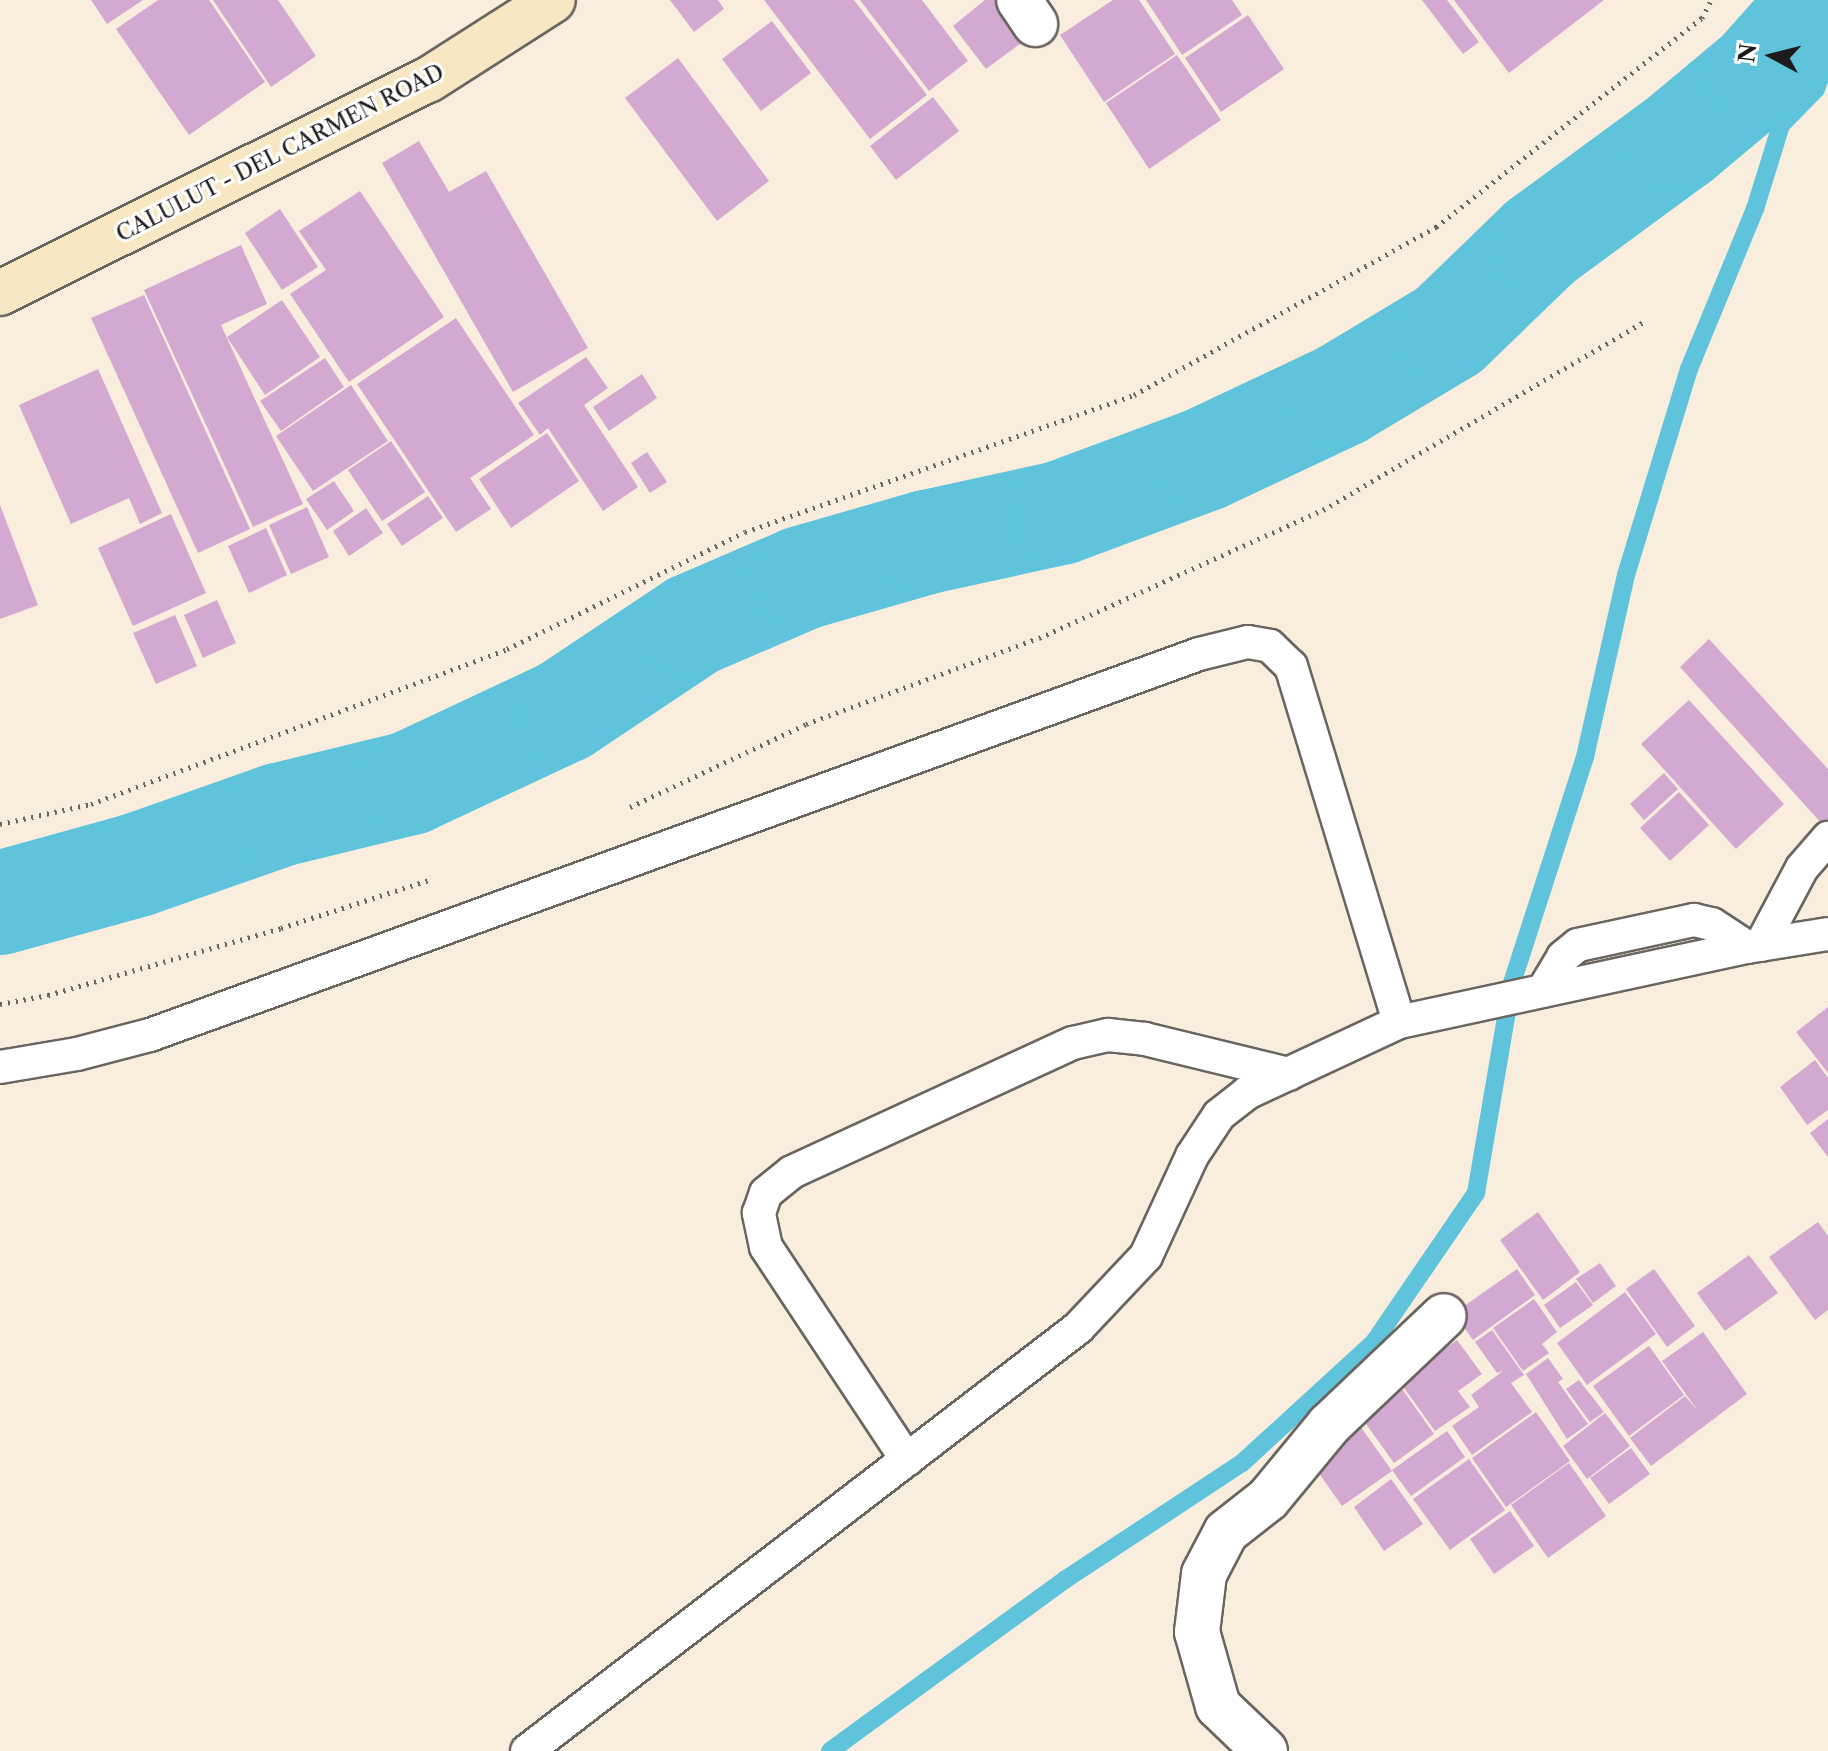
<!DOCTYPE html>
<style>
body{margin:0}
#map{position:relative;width:1828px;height:1751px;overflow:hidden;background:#f9edde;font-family:"Libre Caslon Text",serif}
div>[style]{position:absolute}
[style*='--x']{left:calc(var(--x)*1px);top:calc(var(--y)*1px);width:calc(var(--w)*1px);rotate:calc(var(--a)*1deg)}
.stream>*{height:18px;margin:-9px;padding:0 9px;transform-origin:9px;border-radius:9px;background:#5ec3db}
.river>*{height:104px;margin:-52px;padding:0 52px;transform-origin:52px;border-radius:52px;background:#5ec3db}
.building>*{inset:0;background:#d4a9d1}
.path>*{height:5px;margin-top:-2.5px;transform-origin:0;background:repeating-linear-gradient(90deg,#696560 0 2px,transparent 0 8px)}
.roads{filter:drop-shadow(2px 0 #696560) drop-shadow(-2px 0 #696560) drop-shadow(0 2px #696560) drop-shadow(0 -2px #696560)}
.lane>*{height:32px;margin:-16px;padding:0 16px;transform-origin:16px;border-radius:16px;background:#fff}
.street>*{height:44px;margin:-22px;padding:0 22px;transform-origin:22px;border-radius:22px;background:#fff}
.secondary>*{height:44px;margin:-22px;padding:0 22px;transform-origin:22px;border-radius:22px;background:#f7e8c3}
span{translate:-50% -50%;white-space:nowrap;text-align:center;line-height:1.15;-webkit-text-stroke:6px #fff;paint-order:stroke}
.street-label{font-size:22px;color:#1c1c1c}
.north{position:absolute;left:1732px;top:16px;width:80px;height:80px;-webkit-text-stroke:6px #fff;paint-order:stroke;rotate:277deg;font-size:22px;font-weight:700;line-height:32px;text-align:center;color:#1c1c1c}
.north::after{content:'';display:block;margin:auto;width:28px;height:36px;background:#1c1c1c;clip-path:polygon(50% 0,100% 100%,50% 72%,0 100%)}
</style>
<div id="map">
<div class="stream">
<div style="--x:830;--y:1751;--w:292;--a:-36.1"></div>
<div style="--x:1066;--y:1579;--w:211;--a:-33.4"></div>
<div style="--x:1242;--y:1463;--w:179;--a:-42.5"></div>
<div style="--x:1374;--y:1342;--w:181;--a:-55.6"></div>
<div style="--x:1476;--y:1193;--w:213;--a:-80.3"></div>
<div style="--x:1512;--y:983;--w:237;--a:-72.1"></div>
<div style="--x:1585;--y:757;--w:187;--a:-77.3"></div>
<div style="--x:1626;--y:575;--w:215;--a:-73"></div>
<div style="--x:1689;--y:369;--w:173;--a:-67.6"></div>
<div style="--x:1755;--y:209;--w:88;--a:-72.8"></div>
<div style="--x:1781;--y:125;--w:50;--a:-45.8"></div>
<div style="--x:1816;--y:89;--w:35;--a:-70"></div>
</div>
<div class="river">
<div style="--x:0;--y:903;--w:142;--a:-15.5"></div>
<div style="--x:137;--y:865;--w:151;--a:-19.4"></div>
<div style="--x:279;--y:815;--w:135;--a:-13.7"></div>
<div style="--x:410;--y:783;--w:170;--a:-25.1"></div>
<div style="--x:564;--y:711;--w:155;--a:-33.7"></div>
<div style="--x:693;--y:625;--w:119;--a:-23.3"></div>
<div style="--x:802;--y:578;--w:130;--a:-16.1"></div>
<div style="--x:927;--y:542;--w:136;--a:-12.3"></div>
<div style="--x:1060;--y:513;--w:155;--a:-20.4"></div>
<div style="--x:1205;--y:459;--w:150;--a:-25.2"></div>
<div style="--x:1341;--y:395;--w:126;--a:-31"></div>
<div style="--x:1449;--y:330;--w:127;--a:-44"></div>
<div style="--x:1540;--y:242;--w:172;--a:-36.3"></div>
<div style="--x:1679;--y:140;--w:103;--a:-39.9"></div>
<div style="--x:1758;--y:74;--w:99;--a:-48.3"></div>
</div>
<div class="building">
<div style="clip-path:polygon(91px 0,143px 0,107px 24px)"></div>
<div style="clip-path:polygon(158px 0,209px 0,265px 82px,189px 135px,116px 29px)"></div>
<div style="clip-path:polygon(213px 0,278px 0,316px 56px,271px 87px)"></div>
<div style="clip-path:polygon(670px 0,718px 0,724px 9px,694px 32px)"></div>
<div style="clip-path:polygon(764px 0,854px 0,927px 95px,870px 139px)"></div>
<div style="clip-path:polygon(860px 0,922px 0,968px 61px,929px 91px)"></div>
<div style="clip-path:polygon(985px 0,995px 0,1025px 40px,986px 69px,953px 26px)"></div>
<div style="clip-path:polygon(1113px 0,1139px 0,1175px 54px,1104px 102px,1060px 35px)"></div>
<div style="clip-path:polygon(1146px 0,1232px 0,1242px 15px,1182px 55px)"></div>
<div style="clip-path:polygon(1422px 0,1447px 0,1479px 42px,1463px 54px)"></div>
<div style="clip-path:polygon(1454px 0,1604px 0,1509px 73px)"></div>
<div style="clip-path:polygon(1248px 15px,1284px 69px,1221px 112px,1185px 58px)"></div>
<div style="clip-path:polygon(772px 21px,811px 73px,761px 111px,722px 59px)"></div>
<div style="clip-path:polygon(1177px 55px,1221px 120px,1149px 169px,1106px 103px)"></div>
<div style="clip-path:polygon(678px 58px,769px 181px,717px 221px,625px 98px)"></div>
<div style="clip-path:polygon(933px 97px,959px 131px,896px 180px,870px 146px)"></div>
<div style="clip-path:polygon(419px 141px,449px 192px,486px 171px,588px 348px,513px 392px,382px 163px)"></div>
<div style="clip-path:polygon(360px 191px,444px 317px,349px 382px,290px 294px,326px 270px,299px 231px)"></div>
<div style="clip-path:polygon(280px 209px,318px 267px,282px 290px,245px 233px)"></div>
<div style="clip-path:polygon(241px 245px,267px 304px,221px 325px,303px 504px,253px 527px,144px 290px)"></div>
<div style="clip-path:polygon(144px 295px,250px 529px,198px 553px,91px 318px)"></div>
<div style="clip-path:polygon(282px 300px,320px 357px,265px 395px,227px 337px)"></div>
<div style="clip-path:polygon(456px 318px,534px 435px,470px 478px,491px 509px,456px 532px,357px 384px)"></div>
<div style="clip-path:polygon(586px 357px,608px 388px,584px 405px,638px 487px,603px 511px,548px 428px,540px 435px,518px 403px)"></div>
<div style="clip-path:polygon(325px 358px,344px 387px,281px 431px,260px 401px)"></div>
<div style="clip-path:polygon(98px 369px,162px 513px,140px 524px,129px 498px,71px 524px,19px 405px)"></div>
<div style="clip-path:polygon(642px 374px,657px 398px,609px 431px,593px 407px)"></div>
<div style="clip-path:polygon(351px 385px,388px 441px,313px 491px,276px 436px)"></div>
<div style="clip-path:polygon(547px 433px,579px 481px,511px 528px,479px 479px)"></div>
<div style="clip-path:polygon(391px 441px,425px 492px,382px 521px,348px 470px)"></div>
<div style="clip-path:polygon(647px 452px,667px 482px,650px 493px,631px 463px)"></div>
<div style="clip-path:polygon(334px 481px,354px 511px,327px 530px,306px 499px)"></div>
<div style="clip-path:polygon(428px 496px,443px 518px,402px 546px,387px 524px)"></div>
<div style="clip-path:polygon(0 505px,38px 605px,0 619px)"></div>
<div style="clip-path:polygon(307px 507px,329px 557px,291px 574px,269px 525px)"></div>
<div style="clip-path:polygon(366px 508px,383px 533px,349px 556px,333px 531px)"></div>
<div style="clip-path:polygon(171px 514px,206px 593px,133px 626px,98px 548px)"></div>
<div style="clip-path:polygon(266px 528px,287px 575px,249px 593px,228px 546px)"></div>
<div style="clip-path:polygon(217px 600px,236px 643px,203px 658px,184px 615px)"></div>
<div style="clip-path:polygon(175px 615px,197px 666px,156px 684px,133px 633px)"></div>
<div style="clip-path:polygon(1709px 639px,1828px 769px,1828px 821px,1823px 825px,1680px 667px)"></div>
<div style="clip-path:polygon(1689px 700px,1784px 804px,1736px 849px,1641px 744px)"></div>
<div style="clip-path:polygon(1664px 773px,1678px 789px,1644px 820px,1630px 804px)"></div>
<div style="clip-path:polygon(1679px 792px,1709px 825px,1670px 861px,1640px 828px)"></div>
<div style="clip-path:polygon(1828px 1007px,1828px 1073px,1796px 1032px)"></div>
<div style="clip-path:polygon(1815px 1060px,1828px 1078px,1828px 1110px,1807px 1125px,1780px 1087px)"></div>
<div style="clip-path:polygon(1828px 1119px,1828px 1157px,1810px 1133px)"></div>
<div style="clip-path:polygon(1538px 1212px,1580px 1272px,1543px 1300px,1500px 1240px)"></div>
<div style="clip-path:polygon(1818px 1222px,1828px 1236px,1828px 1310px,1815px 1320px,1769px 1257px)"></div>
<div style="clip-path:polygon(1749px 1255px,1778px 1293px,1725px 1331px,1697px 1293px)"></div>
<div style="clip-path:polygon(1600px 1263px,1616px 1286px,1593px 1303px,1576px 1279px)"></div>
<div style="clip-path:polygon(1517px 1269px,1535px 1295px,1473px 1340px,1454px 1313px)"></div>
<div style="clip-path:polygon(1654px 1269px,1695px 1326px,1667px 1347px,1626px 1289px)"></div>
<div style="clip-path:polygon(1576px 1282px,1593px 1305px,1560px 1328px,1544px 1305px)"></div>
<div style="clip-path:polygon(1625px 1292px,1656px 1334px,1587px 1385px,1557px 1343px)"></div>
<div style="clip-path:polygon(1534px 1299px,1557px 1332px,1542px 1344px,1549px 1353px,1523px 1371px,1493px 1328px)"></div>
<div style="clip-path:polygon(1492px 1330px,1524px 1375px,1511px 1383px,1532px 1412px,1472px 1455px,1452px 1426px,1479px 1407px,1471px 1395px,1503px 1371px,1497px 1373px,1475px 1342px)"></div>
<div style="clip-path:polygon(1703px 1332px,1747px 1394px,1651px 1466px,1630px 1438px,1685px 1396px,1698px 1411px,1662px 1361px)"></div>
<div style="clip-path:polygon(1457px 1340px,1482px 1374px,1458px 1391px,1470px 1407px,1435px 1431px,1399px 1381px)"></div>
<div style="clip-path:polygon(1649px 1346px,1684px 1395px,1629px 1436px,1593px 1386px)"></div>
<div style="clip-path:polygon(1548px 1358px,1563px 1379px,1558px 1382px,1588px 1424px,1567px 1439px,1526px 1374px)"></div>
<div style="clip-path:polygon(1579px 1380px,1604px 1412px,1590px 1422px,1566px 1389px)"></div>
<div style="clip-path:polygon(1400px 1386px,1434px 1434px,1394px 1463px,1359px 1414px)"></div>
<div style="clip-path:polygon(1536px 1412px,1570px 1461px,1506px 1507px,1472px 1458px)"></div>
<div style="clip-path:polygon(1605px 1413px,1630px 1446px,1587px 1479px,1563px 1446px)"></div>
<div style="clip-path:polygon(1360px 1426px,1392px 1471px,1342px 1506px,1311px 1462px)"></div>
<div style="clip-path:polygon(1447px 1431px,1465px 1457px,1411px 1496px,1392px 1470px)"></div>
<div style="clip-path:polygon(1631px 1448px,1650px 1474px,1609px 1504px,1590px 1478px)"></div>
<div style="clip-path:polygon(1469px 1459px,1505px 1510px,1450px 1550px,1413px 1499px)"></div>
<div style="clip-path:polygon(1569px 1463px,1606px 1516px,1548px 1558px,1511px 1505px)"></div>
<div style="clip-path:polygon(1391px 1479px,1423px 1524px,1384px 1551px,1354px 1507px)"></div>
<div style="clip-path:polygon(1510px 1511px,1534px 1546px,1494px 1574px,1470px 1539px)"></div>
</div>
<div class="path">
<div style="--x:630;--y:807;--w:195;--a:-25.2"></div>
<div style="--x:806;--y:724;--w:248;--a:-20.3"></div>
<div style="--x:1039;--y:638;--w:312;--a:-24.3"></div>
<div style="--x:1323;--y:510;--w:373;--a:-30.4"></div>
<div style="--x:0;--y:824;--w:93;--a:-12.4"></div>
<div style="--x:91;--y:804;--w:444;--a:-20.4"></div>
<div style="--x:507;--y:649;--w:265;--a:-26.2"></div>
<div style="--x:745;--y:532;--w:412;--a:-19.4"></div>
<div style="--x:1134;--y:395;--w:346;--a:-29.1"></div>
<div style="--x:1436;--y:227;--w:338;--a:-38.2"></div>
<div style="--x:1702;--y:18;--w:20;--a:-63"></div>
<div style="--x:0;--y:1004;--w:49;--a:-10.6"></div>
<div style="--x:48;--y:995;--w:242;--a:-16"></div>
<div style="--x:281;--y:928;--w:156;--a:-18"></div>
</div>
<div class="roads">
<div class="lane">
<div style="--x:1761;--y:945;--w:87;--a:-62"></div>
<div style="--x:1802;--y:868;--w:40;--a:-49"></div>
<div style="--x:1544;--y:989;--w:37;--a:-59"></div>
<div style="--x:1563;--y:957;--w:19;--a:-39"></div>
<div style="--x:1578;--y:945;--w:119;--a:-12.2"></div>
<div style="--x:1694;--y:920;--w:18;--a:13"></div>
<div style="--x:1712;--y:924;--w:42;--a:33.3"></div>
<div style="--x:0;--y:1067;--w:78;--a:-9.6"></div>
<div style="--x:77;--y:1054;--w:75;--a:-14.6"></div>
<div style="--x:150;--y:1035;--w:1116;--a:-19.96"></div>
<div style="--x:1199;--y:654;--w:50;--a:-13.8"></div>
<div style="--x:1248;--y:642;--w:22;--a:10"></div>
<div style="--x:1270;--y:646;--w:29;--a:44"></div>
<div style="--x:1291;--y:666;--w:372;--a:73.1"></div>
<div style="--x:1399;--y:1022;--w:356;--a:-12.2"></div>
<div style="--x:1747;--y:947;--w:82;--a:-9.1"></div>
<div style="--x:907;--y:1460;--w:255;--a:-123.5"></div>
<div style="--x:766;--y:1247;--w:35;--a:-102"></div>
<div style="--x:759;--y:1213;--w:21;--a:-71"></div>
<div style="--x:766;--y:1193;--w:33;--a:-39"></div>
<div style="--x:792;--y:1172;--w:309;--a:-24.7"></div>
<div style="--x:1073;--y:1043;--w:36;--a:-13"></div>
<div style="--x:1108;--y:1035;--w:37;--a:6"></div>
<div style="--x:1145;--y:1039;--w:148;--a:13.7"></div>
<div style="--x:527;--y:1751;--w:695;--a:-37.51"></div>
<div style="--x:1078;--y:1328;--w:99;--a:-46.6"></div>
<div style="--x:1146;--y:1256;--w:110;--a:-65.3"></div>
<div style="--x:1192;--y:1156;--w:49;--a:-56.6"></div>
<div style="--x:1219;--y:1115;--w:36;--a:-38"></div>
<div style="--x:1247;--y:1093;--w:168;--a:-25"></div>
</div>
<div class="street">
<div style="--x:1019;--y:0;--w:29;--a:56"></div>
<div style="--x:1265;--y:1751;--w:65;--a:-136.2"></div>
<div style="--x:1218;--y:1706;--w:77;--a:-105.8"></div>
<div style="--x:1197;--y:1632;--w:58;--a:-83.1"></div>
<div style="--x:1204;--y:1574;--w:47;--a:-62.4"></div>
<div style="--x:1226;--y:1532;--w:53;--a:-38.2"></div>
<div style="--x:1268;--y:1499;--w:96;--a:-50.5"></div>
<div style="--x:1329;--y:1425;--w:158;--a:-43.5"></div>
</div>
<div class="secondary">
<div style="--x:0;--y:293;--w:478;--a:-26.5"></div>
<div style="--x:428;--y:80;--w:148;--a:-32.6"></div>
</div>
</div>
<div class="street-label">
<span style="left:280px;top:153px;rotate:-27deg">CALULUT - DEL CARMEN ROAD</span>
</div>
<div class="north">N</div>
</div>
